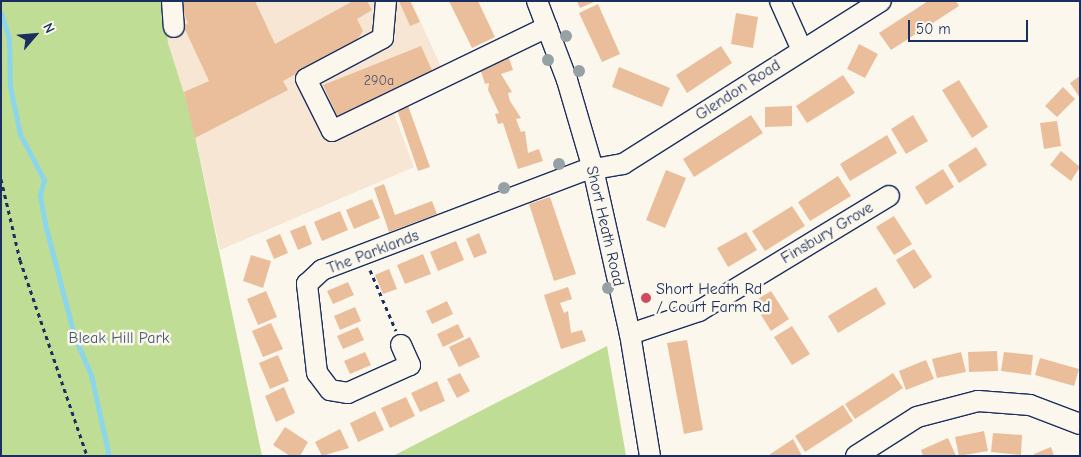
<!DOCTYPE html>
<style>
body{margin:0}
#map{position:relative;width:1081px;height:457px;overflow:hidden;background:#fbf7ec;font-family:"Comic Neue",sans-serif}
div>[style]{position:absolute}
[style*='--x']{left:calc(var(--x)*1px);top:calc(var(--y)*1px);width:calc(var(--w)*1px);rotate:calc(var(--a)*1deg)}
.built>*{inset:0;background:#f6e6d3}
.green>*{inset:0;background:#bfdd95}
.stream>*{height:5px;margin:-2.5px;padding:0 2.5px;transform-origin:2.5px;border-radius:2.5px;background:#8bd6eb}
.building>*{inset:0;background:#eabe9a}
.path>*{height:3px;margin-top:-1.5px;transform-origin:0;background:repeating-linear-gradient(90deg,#1b2f5e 0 4px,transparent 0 8px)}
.roads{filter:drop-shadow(1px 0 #1b2f5e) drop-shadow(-1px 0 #1b2f5e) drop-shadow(0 1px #1b2f5e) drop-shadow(0 -1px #1b2f5e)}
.minor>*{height:20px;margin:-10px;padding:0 10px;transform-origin:10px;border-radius:10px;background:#fbf7ec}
.trees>*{width:12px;height:12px;margin:-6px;border-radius:50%;background:#96a1a6}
.dots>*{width:14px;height:14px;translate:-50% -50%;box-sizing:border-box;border:2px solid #fbf7ec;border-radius:50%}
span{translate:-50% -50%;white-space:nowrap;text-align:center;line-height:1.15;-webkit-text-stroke:5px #fbf7ec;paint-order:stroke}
.number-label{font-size:14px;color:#4f536d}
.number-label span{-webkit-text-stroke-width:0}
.street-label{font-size:16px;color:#1b2f5e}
.poi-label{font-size:16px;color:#1b2f5e}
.left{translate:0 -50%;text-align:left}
.park-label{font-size:16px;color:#445a6c}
.frame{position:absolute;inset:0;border:2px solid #1b2f5e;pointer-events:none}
.north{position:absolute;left:10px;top:10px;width:50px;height:50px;-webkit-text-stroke:4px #fbf7ec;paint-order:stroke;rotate:63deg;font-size:14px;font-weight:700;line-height:20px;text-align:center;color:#1b2f5e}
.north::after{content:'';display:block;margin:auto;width:18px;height:22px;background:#1b2f5e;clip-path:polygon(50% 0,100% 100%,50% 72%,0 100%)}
.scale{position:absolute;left:908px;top:20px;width:120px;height:22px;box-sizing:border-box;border:2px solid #1b2f5e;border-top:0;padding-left:6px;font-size:15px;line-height:18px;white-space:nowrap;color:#1b2f5e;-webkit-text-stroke:4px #fbf7ec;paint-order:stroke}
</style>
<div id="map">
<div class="built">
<div style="clip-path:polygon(164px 1px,411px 1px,447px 80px,391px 106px,414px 167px,220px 250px,190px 112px,168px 43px)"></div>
</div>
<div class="green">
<div style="clip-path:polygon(1px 1px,164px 1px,168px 43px,190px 112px,262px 456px,1px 456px)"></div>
<div style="clip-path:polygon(607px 346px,626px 456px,393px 456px)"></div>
</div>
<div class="stream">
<div style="--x:1;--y:13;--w:28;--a:73"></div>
<div style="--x:9;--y:40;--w:46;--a:88.8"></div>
<div style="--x:10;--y:86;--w:49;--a:78.2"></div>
<div style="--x:20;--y:134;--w:52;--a:62.4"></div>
<div style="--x:44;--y:180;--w:16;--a:105"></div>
<div style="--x:40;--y:195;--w:29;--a:80"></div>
<div style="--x:45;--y:224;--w:118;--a:75.3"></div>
<div style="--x:75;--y:338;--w:40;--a:66.6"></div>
<div style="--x:91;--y:375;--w:83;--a:77.5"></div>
</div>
<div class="building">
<div style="clip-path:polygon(178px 1px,255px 1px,275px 44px,353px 1px,367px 1px,372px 10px,357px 19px,363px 31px,357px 40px,283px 81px,288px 90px,195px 138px,184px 92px,209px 81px,183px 25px,188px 23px)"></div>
<div style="clip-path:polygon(399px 1px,410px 1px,420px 22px,410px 26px)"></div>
<div style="clip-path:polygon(449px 1px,478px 1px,495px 37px,472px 48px)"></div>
<div style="clip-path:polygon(577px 1px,596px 1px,580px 8px)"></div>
<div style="clip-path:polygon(928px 1px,956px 1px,959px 6px,891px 50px,879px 33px)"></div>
<div style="clip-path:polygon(598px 4px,620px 54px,602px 62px,579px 13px)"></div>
<div style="clip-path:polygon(736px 13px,758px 17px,753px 48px,731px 44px)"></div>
<div style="clip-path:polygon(859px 44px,878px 54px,865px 78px,847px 69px)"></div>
<div style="clip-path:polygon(421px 46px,435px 77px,339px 120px,323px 85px)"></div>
<div style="clip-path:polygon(721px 46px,732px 63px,687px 93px,676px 75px)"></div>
<div style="clip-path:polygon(509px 58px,513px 70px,501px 74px,512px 92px,508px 93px,510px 101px,521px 118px,516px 119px,521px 132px,525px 131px,528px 153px,539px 149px,543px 161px,518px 169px,503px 123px,498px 124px,495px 114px,499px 113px,488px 90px,489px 83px,485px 84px,480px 68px)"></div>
<div style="clip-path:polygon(619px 67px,670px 88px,662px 107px,612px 87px)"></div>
<div style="clip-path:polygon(843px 75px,855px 93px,807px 123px,796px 106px)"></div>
<div style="clip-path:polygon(1080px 76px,1080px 98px,1070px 83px)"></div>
<div style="clip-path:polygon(959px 80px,988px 127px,972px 138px,942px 90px)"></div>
<div style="clip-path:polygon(1063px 87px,1075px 99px,1057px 117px,1045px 106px)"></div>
<div style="clip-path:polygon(407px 103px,430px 167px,418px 171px,396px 107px)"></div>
<div style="clip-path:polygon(792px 106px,792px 126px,765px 127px,765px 107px)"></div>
<div style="clip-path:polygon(751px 115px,763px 133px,694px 177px,683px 159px)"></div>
<div style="clip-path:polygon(913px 115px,928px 141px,906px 154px,891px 129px)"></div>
<div style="clip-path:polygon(1057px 121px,1061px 146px,1044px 149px,1040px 123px)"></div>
<div style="clip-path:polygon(887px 135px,897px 153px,850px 181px,840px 164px)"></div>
<div style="clip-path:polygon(976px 147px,987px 165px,959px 183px,948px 165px)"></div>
<div style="clip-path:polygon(1061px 151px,1080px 167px,1071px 181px,1050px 165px)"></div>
<div style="clip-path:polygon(943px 169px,954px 187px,926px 205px,915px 187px)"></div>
<div style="clip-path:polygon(666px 170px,686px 178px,665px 228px,646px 220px)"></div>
<div style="clip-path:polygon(838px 176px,851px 196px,810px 221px,798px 202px)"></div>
<div style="clip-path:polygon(384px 184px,395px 215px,432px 201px,437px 214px,389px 232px,374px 188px)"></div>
<div style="clip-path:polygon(550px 197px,576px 274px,554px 281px,529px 204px)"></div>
<div style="clip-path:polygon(372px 199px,380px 218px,354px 229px,346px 210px)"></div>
<div style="clip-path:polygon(792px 206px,805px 226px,765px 251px,752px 231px)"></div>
<div style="clip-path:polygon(340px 211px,348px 230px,322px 241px,314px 222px)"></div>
<div style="clip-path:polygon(894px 216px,912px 244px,894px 255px,876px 227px)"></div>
<div style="clip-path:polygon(305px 225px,312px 244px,298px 250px,290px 231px)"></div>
<div style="clip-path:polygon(746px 232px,757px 250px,728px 267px,717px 248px)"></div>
<div style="clip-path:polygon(479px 233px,487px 253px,474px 258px,466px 239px)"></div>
<div style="clip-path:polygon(280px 234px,288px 253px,274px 259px,266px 240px)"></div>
<div style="clip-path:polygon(456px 241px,464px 260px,438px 271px,430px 252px)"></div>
<div style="clip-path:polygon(914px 249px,932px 277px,914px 289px,896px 260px)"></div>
<div style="clip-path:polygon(423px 254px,431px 274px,405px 284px,397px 265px)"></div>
<div style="clip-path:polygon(251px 255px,271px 261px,263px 288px,243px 281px)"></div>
<div style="clip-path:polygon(389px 269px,397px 289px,383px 294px,375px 275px)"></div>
<div style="clip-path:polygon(348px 282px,354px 295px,333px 304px,327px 291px)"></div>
<div style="clip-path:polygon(568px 287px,572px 299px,560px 303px,564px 313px,568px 311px,571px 333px,582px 330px,586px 341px,561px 349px,544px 295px)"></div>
<div style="clip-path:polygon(876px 287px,886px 304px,838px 333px,828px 316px)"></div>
<div style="clip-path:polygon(266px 291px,277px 317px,258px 325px,247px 299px)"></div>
<div style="clip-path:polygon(771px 291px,789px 319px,771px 331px,753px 302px)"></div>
<div style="clip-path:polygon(447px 301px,453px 314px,432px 324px,426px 311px)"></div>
<div style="clip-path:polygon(355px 307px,361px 321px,340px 330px,334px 316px)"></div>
<div style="clip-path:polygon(271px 323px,283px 349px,263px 357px,252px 331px)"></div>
<div style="clip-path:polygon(458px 324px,464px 337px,443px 347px,437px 334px)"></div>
<div style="clip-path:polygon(792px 326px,810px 354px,792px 365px,774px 337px)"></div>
<div style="clip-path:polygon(358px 327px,364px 340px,343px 349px,337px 336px)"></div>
<div style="clip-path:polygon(470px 337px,480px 357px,459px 367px,449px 347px)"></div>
<div style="clip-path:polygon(687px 340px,703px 430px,684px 434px,667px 343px)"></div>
<div style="clip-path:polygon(997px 351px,998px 371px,969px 372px,968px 352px)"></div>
<div style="clip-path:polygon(365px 352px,371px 365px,350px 374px,344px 361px)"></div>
<div style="clip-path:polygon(961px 352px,966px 372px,937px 378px,932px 359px)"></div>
<div style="clip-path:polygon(1004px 352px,1033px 355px,1031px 375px,1001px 371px)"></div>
<div style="clip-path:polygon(278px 355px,289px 381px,270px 389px,259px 363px)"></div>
<div style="clip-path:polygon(1040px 358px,1079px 369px,1074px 386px,1035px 375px)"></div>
<div style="clip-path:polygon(926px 360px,934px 379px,906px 390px,899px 371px)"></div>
<div style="clip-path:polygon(460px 373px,470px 391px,457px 398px,447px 379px)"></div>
<div style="clip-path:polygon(893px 373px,903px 388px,855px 419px,845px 404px)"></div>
<div style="clip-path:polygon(437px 381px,445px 401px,420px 412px,411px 393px)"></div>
<div style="clip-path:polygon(284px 387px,295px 413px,276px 422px,265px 396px)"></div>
<div style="clip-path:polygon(406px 397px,415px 416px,390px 428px,381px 408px)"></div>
<div style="clip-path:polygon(843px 405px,853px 421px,805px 452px,795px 436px)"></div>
<div style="clip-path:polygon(375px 411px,384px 430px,358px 442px,350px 423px)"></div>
<div style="clip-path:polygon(285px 427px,308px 442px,300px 456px,290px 456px,273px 445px)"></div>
<div style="clip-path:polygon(340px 429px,349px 448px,322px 456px,315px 442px)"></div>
<div style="clip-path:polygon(984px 431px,988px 451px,959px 456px,955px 437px)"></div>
<div style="clip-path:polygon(993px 433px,1022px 435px,1021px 455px,991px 452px)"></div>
<div style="clip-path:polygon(948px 438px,956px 456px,923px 456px,921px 450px)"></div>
<div style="clip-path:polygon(793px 439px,802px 456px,768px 456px,772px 453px)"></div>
<div style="clip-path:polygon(1051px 447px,1054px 456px,1035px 456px,1034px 454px)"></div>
</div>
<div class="path">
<div style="--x:1;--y:179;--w:83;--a:76.8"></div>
<div style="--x:20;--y:260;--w:207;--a:71.1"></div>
<div style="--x:370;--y:270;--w:66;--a:66.9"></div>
</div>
<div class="roads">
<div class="minor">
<div style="--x:172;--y:1;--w:26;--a:86"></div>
<div style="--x:386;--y:1;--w:37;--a:95"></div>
<div style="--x:383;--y:38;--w:87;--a:152"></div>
<div style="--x:306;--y:79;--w:58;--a:63.4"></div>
<div style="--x:332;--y:131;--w:239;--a:-25.8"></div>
<div style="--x:537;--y:1;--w:85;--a:69.2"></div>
<div style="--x:567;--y:80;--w:93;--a:73.7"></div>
<div style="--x:593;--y:169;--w:169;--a:77.4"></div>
<div style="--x:630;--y:334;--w:124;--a:80.7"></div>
<div style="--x:780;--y:1;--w:51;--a:65.9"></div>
<div style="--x:630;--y:334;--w:73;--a:-18.4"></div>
<div style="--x:699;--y:311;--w:222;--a:-31.2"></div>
<div style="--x:401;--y:345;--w:22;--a:66"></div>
<div style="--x:410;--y:365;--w:68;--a:155.7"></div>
<div style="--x:348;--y:393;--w:18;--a:-171"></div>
<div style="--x:330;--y:390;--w:21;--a:-127"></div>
<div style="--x:317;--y:373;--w:90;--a:-96.4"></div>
<div style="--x:307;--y:284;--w:21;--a:-43"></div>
<div style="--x:322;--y:270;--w:279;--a:-20.8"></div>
<div style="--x:583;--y:171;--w:41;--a:-9.9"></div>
<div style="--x:623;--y:164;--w:305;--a:-32.3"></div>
<div style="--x:856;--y:456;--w:72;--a:-32.6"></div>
<div style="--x:917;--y:417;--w:63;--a:-14.7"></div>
<div style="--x:978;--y:401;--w:52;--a:4.4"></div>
<div style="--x:1030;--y:405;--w:53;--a:20.8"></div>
</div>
</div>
<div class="trees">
<div style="left:566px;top:36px"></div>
<div style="left:548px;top:60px"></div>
<div style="left:579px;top:71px"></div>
<div style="left:559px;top:164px"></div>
<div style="left:504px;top:188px"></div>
<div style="left:608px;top:288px"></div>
</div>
<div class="dots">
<div style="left:646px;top:298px;background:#d1495b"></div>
</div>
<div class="number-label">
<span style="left:379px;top:81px">290a</span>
</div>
<div class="street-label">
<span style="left:738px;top:90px;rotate:-33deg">Glendon Road</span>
<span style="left:605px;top:226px;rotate:77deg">Short Heath Road</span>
<span style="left:827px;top:233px;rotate:-31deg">Finsbury Grove</span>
<span style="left:373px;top:252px;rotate:-21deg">The Parklands</span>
</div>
<div class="poi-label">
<span class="left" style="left:656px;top:298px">Short Heath Rd<br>/ Court Farm Rd</span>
</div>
<div class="park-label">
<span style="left:119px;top:338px">Bleak Hill Park</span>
</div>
<div class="frame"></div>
<div class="north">N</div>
<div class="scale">50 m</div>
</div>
